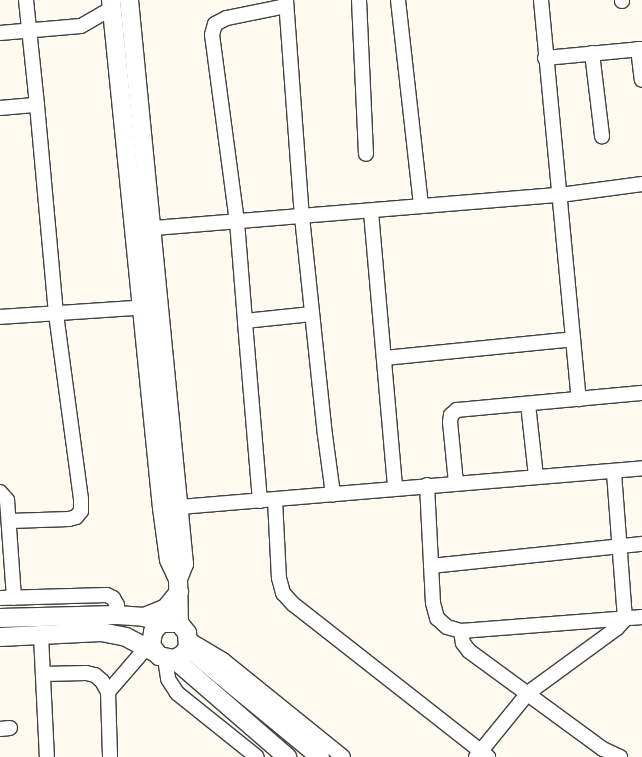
<!DOCTYPE html>
<style>
body{margin:0}
#map{position:relative;width:642px;height:757px;overflow:hidden;background:#fffaef;font-family:"Source Serif 4",serif}
div>[style]{position:absolute}
[style*='--x']{left:calc(var(--x)*1px);top:calc(var(--y)*1px);width:calc(var(--w)*1px);rotate:calc(var(--a)*1deg)}
.roads{filter:drop-shadow(1px 0 #414141) drop-shadow(-1px 0 #414141) drop-shadow(0 1px #414141) drop-shadow(0 -1px #414141)}
.minor>*{height:14px;margin:-7px;padding:0 7px;transform-origin:7px;border-radius:7px;background:#fff}
.tertiary>*{height:18px;margin:-9px;padding:0 9px;transform-origin:9px;border-radius:9px;background:#fff}
span{translate:-50% -50%;white-space:nowrap;text-align:center;line-height:1.15;-webkit-text-stroke:5px #fff;paint-order:stroke}
</style>
<div id="map">
<div class="roads">
<div class="minor">
<div style="--x:26;--y:0;--w:106;--a:84"></div>
<div style="--x:286;--y:0;--w:218;--a:85.8"></div>
<div style="--x:302;--y:217;--w:219;--a:84"></div>
<div style="--x:325;--y:435;--w:60;--a:82.3"></div>
<div style="--x:359;--y:0;--w:154;--a:87.4"></div>
<div style="--x:398;--y:0;--w:206;--a:83.6"></div>
<div style="--x:541;--y:0;--w:401;--a:84.6"></div>
<div style="--x:622;--y:0;--w:1;--a:90"></div>
<div style="--x:0;--y:33;--w:81;--a:-4.9"></div>
<div style="--x:81;--y:26;--w:36;--a:-30"></div>
<div style="--x:638;--y:49;--w:31;--a:83"></div>
<div style="--x:592;--y:53;--w:84;--a:83.1"></div>
<div style="--x:545;--y:58;--w:97;--a:-5.3"></div>
<div style="--x:0;--y:108;--w:37;--a:-5"></div>
<div style="--x:37;--y:105;--w:210;--a:84.8"></div>
<div style="--x:56;--y:314;--w:187;--a:82.3"></div>
<div style="--x:81;--y:499;--w:12;--a:90"></div>
<div style="--x:81;--y:511;--w:8;--a:130"></div>
<div style="--x:76;--y:517;--w:7;--a:164"></div>
<div style="--x:69;--y:519;--w:59;--a:178.1"></div>
<div style="--x:371;--y:212;--w:277;--a:85"></div>
<div style="--x:142;--y:229;--w:419;--a:-4.7"></div>
<div style="--x:560;--y:195;--w:83;--a:-7.6"></div>
<div style="--x:0;--y:317;--w:150;--a:-3.8"></div>
<div style="--x:245;--y:321;--w:99;--a:-94.6"></div>
<div style="--x:237;--y:222;--w:189;--a:-97.6"></div>
<div style="--x:212;--y:35;--w:11;--a:-75"></div>
<div style="--x:215;--y:24;--w:13;--a:-27"></div>
<div style="--x:227;--y:18;--w:60;--a:-11.5"></div>
<div style="--x:384;--y:358;--w:190;--a:-5.7"></div>
<div style="--x:528;--y:404;--w:73;--a:83.7"></div>
<div style="--x:456;--y:483;--w:61;--a:-95.6"></div>
<div style="--x:450;--y:422;--w:7;--a:-82"></div>
<div style="--x:451;--y:415;--w:8;--a:-40"></div>
<div style="--x:457;--y:410;--w:186;--a:-5.3"></div>
<div style="--x:427;--y:485;--w:118;--a:87.1"></div>
<div style="--x:433;--y:603;--w:16;--a:75"></div>
<div style="--x:437;--y:618;--w:13;--a:42"></div>
<div style="--x:447;--y:627;--w:15;--a:16"></div>
<div style="--x:461;--y:631;--w:182;--a:-4.4"></div>
<div style="--x:0;--y:492;--w:11;--a:49"></div>
<div style="--x:7;--y:500;--w:98;--a:85.9"></div>
<div style="--x:275;--y:500;--w:78;--a:87.1"></div>
<div style="--x:279;--y:578;--w:16;--a:75"></div>
<div style="--x:283;--y:593;--w:15;--a:48"></div>
<div style="--x:293;--y:604;--w:248;--a:38.1"></div>
<div style="--x:260;--y:501;--w:181;--a:-94.8"></div>
<div style="--x:245;--y:321;--w:67;--a:-6"></div>
<div style="--x:169;--y:508;--w:475;--a:-4.8"></div>
<div style="--x:431;--y:566;--w:212;--a:-6"></div>
<div style="--x:0;--y:598;--w:107;--a:-1.6"></div>
<div style="--x:107;--y:595;--w:7;--a:27"></div>
<div style="--x:113;--y:598;--w:8;--a:60"></div>
<div style="--x:117;--y:605;--w:10;--a:90"></div>
<div style="--x:461;--y:631;--w:12;--a:81"></div>
<div style="--x:463;--y:643;--w:10;--a:53"></div>
<div style="--x:469;--y:651;--w:166;--a:36.2"></div>
<div style="--x:603;--y:749;--w:19;--a:25"></div>
<div style="--x:41;--y:636;--w:121;--a:87.2"></div>
<div style="--x:188;--y:639;--w:41;--a:31"></div>
<div style="--x:223;--y:660;--w:154;--a:38.9"></div>
<div style="--x:165;--y:659;--w:20;--a:81"></div>
<div style="--x:168;--y:679;--w:17;--a:57"></div>
<div style="--x:177;--y:693;--w:102;--a:38.7"></div>
<div style="--x:43;--y:674;--w:43;--a:-1.3"></div>
<div style="--x:86;--y:673;--w:9;--a:13"></div>
<div style="--x:95;--y:675;--w:9;--a:41"></div>
<div style="--x:102;--y:681;--w:13;--a:61"></div>
<div style="--x:108;--y:692;--w:65;--a:88.2"></div>
<div style="--x:108;--y:692;--w:58;--a:-49.2"></div>
<div style="--x:0;--y:729;--w:10;--a:-6"></div>
<div style="--x:476;--y:757;--w:82;--a:-50.9"></div>
<div style="--x:528;--y:693;--w:110;--a:-36.1"></div>
<div style="--x:617;--y:628;--w:12;--a:-48"></div>
<div style="--x:625;--y:619;--w:148;--a:-94.3"></div>
</div>
<div class="tertiary">
<div style="--x:111;--y:0;--w:511;--a:84.27"></div>
<div style="--x:162;--y:508;--w:52;--a:82.3"></div>
<div style="--x:169;--y:560;--w:21;--a:65"></div>
<div style="--x:129;--y:0;--w:567;--a:84.43"></div>
<div style="--x:184;--y:564;--w:16;--a:112"></div>
<div style="--x:178;--y:579;--w:44;--a:88.7"></div>
<div style="--x:144;--y:617;--w:24;--a:-22"></div>
<div style="--x:166;--y:608;--w:21;--a:-51"></div>
<div style="--x:0;--y:618;--w:117;--a:-1.5"></div>
<div style="--x:117;--y:615;--w:27;--a:4"></div>
<div style="--x:144;--y:617;--w:18;--a:19"></div>
<div style="--x:161;--y:623;--w:18;--a:0"></div>
<div style="--x:179;--y:623;--w:13;--a:51"></div>
<div style="--x:187;--y:633;--w:15;--a:86"></div>
<div style="--x:188;--y:648;--w:9;--a:131"></div>
<div style="--x:182;--y:655;--w:9;--a:153"></div>
<div style="--x:174;--y:659;--w:15;--a:-169"></div>
<div style="--x:159;--y:656;--w:14;--a:-126"></div>
<div style="--x:151;--y:645;--w:13;--a:-81"></div>
<div style="--x:153;--y:632;--w:12;--a:-48"></div>
<div style="--x:0;--y:637;--w:101;--a:-2.8"></div>
<div style="--x:101;--y:632;--w:25;--a:11"></div>
<div style="--x:126;--y:637;--w:32;--a:28"></div>
<div style="--x:188;--y:648;--w:171;--a:39.5"></div>
<div style="--x:174;--y:659;--w:150;--a:40.9"></div>
</div>
</div>
</div>
